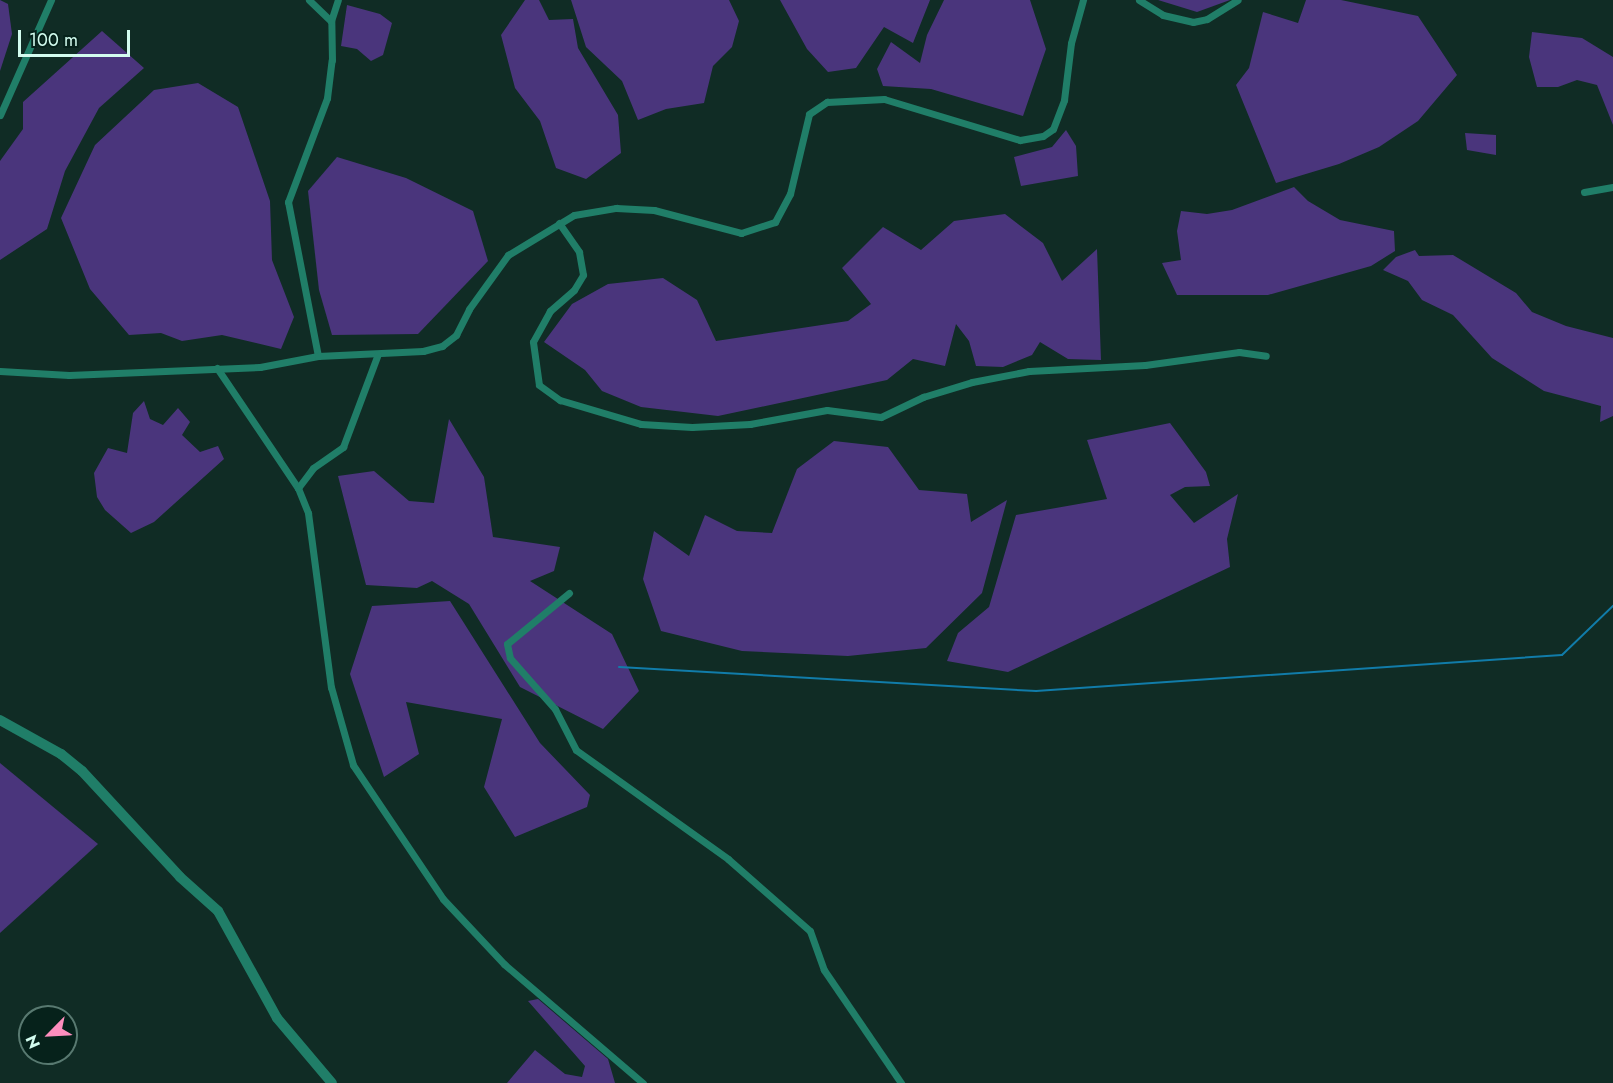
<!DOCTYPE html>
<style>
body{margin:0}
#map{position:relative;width:1613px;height:1083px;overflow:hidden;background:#102c25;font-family:Jost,sans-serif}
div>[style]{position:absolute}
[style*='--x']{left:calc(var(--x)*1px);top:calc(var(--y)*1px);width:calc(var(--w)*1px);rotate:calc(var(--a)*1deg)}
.green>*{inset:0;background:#4a357c}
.stream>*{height:2px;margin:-1px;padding:0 1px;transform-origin:1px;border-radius:1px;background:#117ca9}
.street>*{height:7px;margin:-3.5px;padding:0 3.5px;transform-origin:3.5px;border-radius:3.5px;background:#207e68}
.secondary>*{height:10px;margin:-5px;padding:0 5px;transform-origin:5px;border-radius:5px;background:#207e68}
span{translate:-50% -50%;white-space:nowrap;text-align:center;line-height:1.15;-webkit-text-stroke:6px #06221b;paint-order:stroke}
.north{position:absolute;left:18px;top:1005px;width:60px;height:60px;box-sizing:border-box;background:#06221b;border:2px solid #587970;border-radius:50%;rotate:246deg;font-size:16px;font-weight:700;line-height:24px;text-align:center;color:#d3fcef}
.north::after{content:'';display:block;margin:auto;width:21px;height:27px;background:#fe8ebe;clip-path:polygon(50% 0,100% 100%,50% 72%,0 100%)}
.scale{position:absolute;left:18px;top:30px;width:112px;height:27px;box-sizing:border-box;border:3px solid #d3fcef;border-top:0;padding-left:8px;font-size:18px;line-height:21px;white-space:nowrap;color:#d3fcef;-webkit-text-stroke:4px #06221b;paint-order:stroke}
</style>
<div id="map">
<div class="green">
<div style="clip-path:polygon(0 0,8px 4px,12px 34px,0 71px)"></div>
<div style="clip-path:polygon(525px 0,539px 0,549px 20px,573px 19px,578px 48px,618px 115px,621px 153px,586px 179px,556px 168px,540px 121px,515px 88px,501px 35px)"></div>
<div style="clip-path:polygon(571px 0,729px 0,739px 21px,732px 47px,713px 66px,704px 103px,666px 109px,638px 120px,622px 81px,586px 47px)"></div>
<div style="clip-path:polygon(780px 0,930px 0,913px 43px,884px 27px,856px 68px,828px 72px,807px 49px)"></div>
<div style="clip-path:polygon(944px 0,1030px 0,1046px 49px,1023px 116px,931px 89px,883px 86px,877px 69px,891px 42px,920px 63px,927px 35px)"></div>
<div style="clip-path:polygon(1158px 0,1230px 0,1197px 12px)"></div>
<div style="clip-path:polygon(1306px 0,1341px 0,1418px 16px,1457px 75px,1418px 121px,1379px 147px,1339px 164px,1276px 183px,1236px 85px,1249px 68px,1263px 12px,1298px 23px)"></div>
<div style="clip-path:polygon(347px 5px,380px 14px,392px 23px,383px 55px,371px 61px,357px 49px,341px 46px)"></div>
<div style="clip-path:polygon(102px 31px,144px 68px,99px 108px,65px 171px,47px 229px,0 260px,0 161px,23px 129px,23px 102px)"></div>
<div style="clip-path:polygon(1532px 32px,1582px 38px,1613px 57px,1613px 125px,1597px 85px,1577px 80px,1558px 87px,1537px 87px,1529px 57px)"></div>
<div style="clip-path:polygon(198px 83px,238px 107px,270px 201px,272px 260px,294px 317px,281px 349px,222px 335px,182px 341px,161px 333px,129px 335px,90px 289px,61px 218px,95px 145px,154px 90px)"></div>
<div style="clip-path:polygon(1066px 130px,1076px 146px,1078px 176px,1021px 186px,1014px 157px,1052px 147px)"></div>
<div style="clip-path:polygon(1465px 133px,1496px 135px,1496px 155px,1467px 150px)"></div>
<div style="clip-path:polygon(337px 157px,406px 178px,473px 211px,488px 261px,418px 334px,332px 335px,319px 290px,308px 191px)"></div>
<div style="clip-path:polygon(1294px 187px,1308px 201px,1340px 220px,1394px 231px,1395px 251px,1371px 266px,1268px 295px,1177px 295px,1162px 263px,1181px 260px,1177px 231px,1181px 211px,1207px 214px,1232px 210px)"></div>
<div style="clip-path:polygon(1005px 214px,1043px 243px,1062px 281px,1097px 249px,1101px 360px,1068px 359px,1040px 342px,1032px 355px,1003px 367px,976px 366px,969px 341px,956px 324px,945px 366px,913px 359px,887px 380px,718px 416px,641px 407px,602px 391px,585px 370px,544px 342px,572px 304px,608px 284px,663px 278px,697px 300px,716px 341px,848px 321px,871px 304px,842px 268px,883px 227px,921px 250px,954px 221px)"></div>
<div style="clip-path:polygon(1415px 250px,1419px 256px,1453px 255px,1516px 293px,1532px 312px,1566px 326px,1613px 338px,1613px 416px,1600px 422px,1601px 406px,1544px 391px,1492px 358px,1453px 315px,1422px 300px,1408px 281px,1383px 270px,1396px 257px)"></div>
<div style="clip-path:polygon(144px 401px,150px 419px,163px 425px,178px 408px,190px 422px,182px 435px,200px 452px,218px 446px,224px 459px,154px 522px,131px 533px,105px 510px,97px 497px,94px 473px,108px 448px,127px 453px,133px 413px)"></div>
<div style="clip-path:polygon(449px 419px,484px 477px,493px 537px,560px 547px,554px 571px,530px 581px,612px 634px,639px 691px,603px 729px,520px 687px,469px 604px,432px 581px,417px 588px,366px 585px,338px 476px,374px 471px,409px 501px,434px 503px)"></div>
<div style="clip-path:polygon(1170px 423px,1206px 472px,1210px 486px,1185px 487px,1170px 495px,1194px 523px,1238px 494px,1227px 539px,1230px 567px,1008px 672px,947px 661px,958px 633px,989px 607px,1016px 515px,1107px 499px,1087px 440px)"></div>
<div style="clip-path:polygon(834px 441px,888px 447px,919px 490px,967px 494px,971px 522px,1007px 500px,982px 593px,926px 648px,848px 656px,742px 651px,661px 631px,643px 579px,654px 531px,689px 556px,705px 515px,737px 531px,772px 533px,797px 469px)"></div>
<div style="clip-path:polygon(450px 601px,540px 743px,590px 795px,587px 807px,515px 837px,484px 787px,502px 719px,406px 702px,419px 754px,384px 777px,350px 674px,372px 606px)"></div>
<div style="clip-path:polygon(0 763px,98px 844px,0 933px)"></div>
<div style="clip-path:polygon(538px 999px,608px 1059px,615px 1083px,507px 1083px,535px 1050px,565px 1074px,582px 1077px,585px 1066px,528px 1001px)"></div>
</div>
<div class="stream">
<div style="--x:619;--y:667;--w:418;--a:3.3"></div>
<div style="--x:1036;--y:691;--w:527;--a:-3.92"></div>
<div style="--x:1562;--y:655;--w:71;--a:-43.9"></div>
</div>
<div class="street">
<div style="--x:309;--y:0;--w:30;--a:44"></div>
<div style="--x:1139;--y:0;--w:28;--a:32"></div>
<div style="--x:1163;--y:15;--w:31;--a:13"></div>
<div style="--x:1193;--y:22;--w:14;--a:-12"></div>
<div style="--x:1207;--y:19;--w:36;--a:-32"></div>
<div style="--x:0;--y:115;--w:126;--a:-66.1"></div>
<div style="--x:1584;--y:192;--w:29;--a:-10"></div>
<div style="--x:559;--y:223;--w:35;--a:55"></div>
<div style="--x:579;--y:252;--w:23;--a:80"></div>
<div style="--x:583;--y:275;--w:17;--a:121"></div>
<div style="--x:574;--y:290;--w:32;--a:139"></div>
<div style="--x:550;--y:311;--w:35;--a:119"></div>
<div style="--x:533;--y:342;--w:43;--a:82.1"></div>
<div style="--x:539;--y:385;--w:26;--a:36"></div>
<div style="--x:560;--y:400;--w:84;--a:16.5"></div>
<div style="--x:641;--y:424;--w:51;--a:3.4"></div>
<div style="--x:692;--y:427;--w:58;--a:-3"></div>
<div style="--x:750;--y:424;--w:78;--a:-10.3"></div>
<div style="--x:827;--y:410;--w:54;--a:7.4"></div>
<div style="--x:881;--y:417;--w:47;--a:-25.5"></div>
<div style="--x:923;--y:397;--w:51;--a:-17"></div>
<div style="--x:972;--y:382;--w:58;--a:-10.9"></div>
<div style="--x:1029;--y:371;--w:116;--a:-3"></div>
<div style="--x:1145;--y:365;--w:95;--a:-7.9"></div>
<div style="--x:1239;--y:352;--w:27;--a:8"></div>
<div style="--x:318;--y:356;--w:157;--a:-101"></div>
<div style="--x:288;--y:202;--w:111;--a:-69.4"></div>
<div style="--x:327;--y:98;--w:38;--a:-83"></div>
<div style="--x:332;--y:60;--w:39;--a:-91"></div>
<div style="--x:331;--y:21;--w:22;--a:-72"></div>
<div style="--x:217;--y:368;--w:145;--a:56"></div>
<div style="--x:298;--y:488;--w:27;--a:68"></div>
<div style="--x:308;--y:513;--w:176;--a:82.5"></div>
<div style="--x:331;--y:687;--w:81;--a:74.2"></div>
<div style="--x:353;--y:765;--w:161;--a:56.1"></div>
<div style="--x:443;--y:899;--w:89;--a:46.8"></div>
<div style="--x:504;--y:964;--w:183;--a:40.6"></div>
<div style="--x:0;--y:371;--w:69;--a:3.3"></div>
<div style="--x:69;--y:375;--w:191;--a:-2.4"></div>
<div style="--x:260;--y:367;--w:59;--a:-10.7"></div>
<div style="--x:318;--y:356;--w:105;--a:-2.7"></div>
<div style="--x:423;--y:351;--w:20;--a:-15"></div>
<div style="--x:442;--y:346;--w:18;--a:-38"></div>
<div style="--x:456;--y:335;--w:29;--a:-63"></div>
<div style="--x:469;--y:309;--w:67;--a:-54.2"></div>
<div style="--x:508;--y:255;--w:77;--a:-31.2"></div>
<div style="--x:574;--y:215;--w:43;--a:-9.5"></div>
<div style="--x:616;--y:208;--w:38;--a:3"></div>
<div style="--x:654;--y:210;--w:90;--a:14.8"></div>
<div style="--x:741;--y:233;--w:36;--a:-18"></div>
<div style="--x:775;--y:222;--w:32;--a:-62"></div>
<div style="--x:790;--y:194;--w:82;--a:-76.6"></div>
<div style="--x:809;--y:114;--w:22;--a:-34"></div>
<div style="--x:827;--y:102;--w:57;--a:-3"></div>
<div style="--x:884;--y:99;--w:142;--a:16.8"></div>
<div style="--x:1020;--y:140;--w:23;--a:-10"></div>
<div style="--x:1043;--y:136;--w:12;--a:-35"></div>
<div style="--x:1053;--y:129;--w:31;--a:-69"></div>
<div style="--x:1064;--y:100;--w:57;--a:-83"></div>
<div style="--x:1071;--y:43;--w:45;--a:-74.4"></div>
<div style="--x:298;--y:488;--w:25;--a:-53"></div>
<div style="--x:313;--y:468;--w:37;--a:-35"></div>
<div style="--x:343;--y:447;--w:99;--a:-69.4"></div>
<div style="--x:569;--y:593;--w:80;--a:140.6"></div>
<div style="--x:507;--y:644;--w:14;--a:78"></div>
<div style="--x:510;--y:658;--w:68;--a:48.6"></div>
<div style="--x:555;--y:709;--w:46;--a:62.9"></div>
<div style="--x:576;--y:750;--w:187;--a:35.6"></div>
<div style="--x:728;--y:859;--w:109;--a:41.3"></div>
<div style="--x:810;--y:931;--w:41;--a:70.3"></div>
<div style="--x:824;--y:970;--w:137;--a:55.7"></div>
</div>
<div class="secondary">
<div style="--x:0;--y:720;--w:70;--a:29.1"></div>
<div style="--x:61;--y:754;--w:27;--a:39"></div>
<div style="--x:82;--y:771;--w:144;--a:47.2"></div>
<div style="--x:180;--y:877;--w:51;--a:41.8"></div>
<div style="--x:218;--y:911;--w:122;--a:61.1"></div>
<div style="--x:277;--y:1018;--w:85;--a:49.8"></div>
</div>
<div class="north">N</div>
<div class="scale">100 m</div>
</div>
